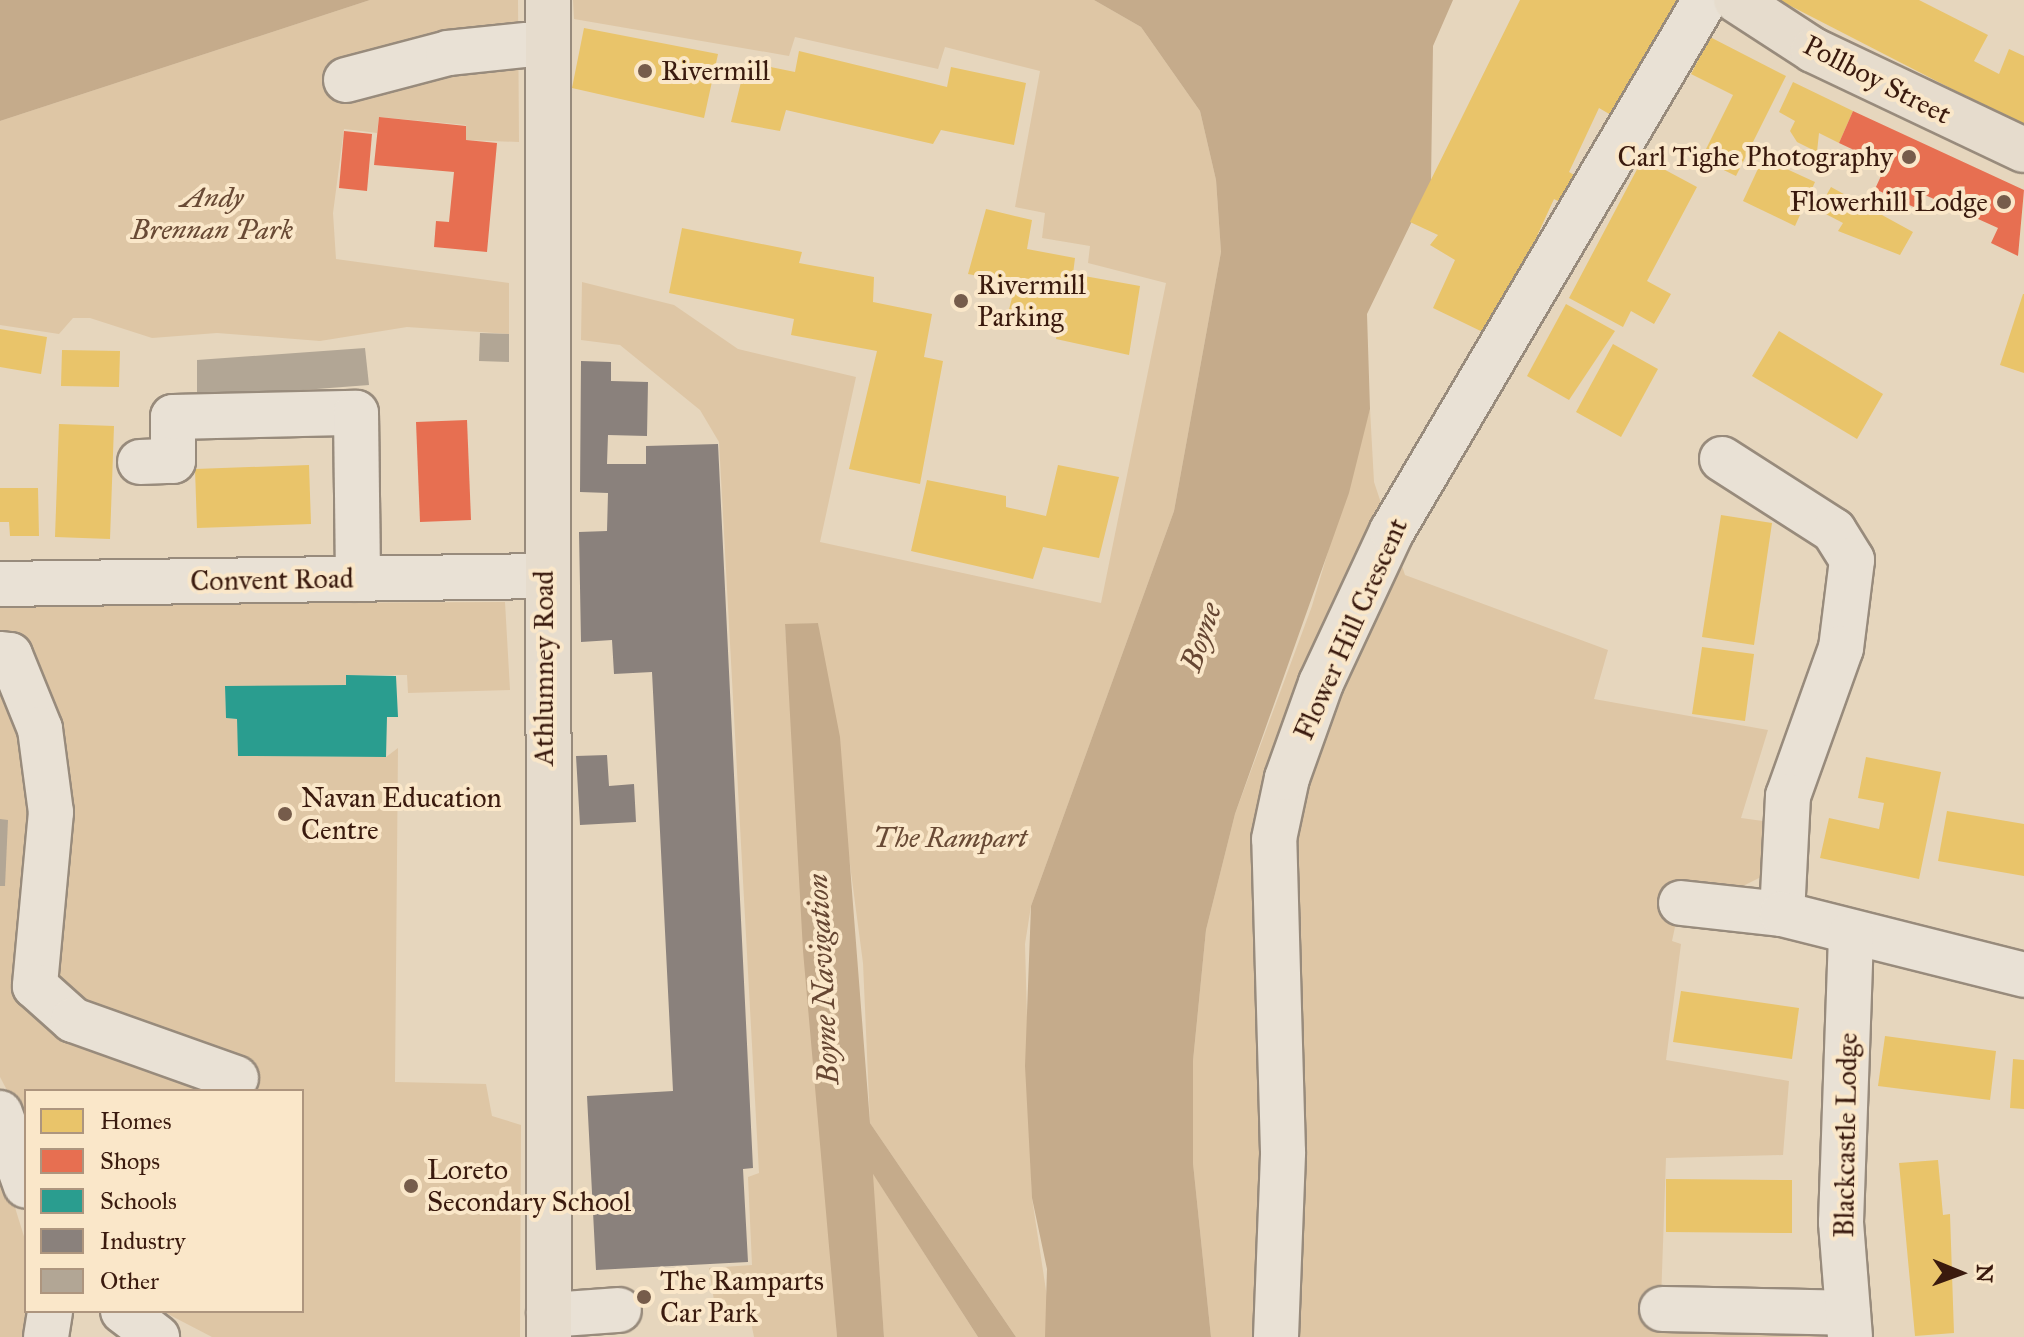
<!DOCTYPE html>
<style>
body{margin:0}
#map{position:relative;width:2024px;height:1337px;overflow:hidden;background:#e6d6bd;font-family:"IM FELL Great Primer",serif}
div>[style]{position:absolute}
[style*='--x']{left:calc(var(--x)*1px);top:calc(var(--y)*1px);width:calc(var(--w)*1px);rotate:calc(var(--a)*1deg)}
.green>*{inset:0;background:#dec6a5}
.water>*{inset:0;background:#c5ab8b}
.homes>*{inset:0;background:#e9c46a}
.shops>*{inset:0;background:#e76f51}
.schools>*{inset:0;background:#2a9d8f}
.industry>*{inset:0;background:#8a817c}
.building>*{inset:0;background:#b2a695}
.roads{filter:drop-shadow(2px 0 #988b7c) drop-shadow(-2px 0 #988b7c) drop-shadow(0 2px #988b7c) drop-shadow(0 -2px #988b7c)}
.minor>*{height:44px;margin:-22px;padding:0 22px;transform-origin:22px;border-radius:22px;background:#e9e1d5}
.major>*{height:44px;margin:-22px;padding:0 22px;transform-origin:22px;border-radius:22px;background:#e6dccd}
.dots>*{width:22px;height:22px;translate:-50% -50%;box-sizing:border-box;border:4px solid #fae7c9;border-radius:50%}
span{translate:-50% -50%;white-space:nowrap;text-align:center;line-height:1.15;-webkit-text-stroke:8px #fae7c9;paint-order:stroke}
.poi-label{font-size:28px;color:#3a1a0e}
.left{translate:0 -50%;text-align:left}
.right{translate:-100% -50%;text-align:right}
.street-label{font-size:28px;color:#3a1a0e}
.park-label{font-size:28px;color:#694a35;font-style:italic}
.water-label{font-size:30px;color:#664632;font-style:italic}
.legend{position:absolute;left:24px;top:1089px;width:280px;height:224px;box-sizing:border-box;background:#fae7c9;border:2px solid #ad957e;margin:0;padding:10px 14px;list-style:none;font-size:24px;color:#3a1a0e}
.legend li{display:flex;align-items:center;gap:16px;height:40px}
.legend b{width:40px;border:2px solid #ad957e}
.north{position:absolute;left:1920px;top:1233px;width:80px;height:80px;-webkit-text-stroke:6px #fae7c9;paint-order:stroke;rotate:91deg;font-size:22px;font-weight:700;line-height:32px;text-align:center;color:#3a1a0e}
.north::after{content:'';display:block;margin:auto;width:28px;height:36px;background:#3a1a0e;clip-path:polygon(50% 0,100% 100%,50% 72%,0 100%)}
</style>
<div id="map">
<div class="green">
<div style="clip-path:polygon(370px 0,518px 0,519px 142px,466px 140px,466px 125px,379px 117px,377px 133px,344px 129px,333px 213px,336px 259px,509px 283px,509px 334px,407px 327px,320px 341px,217px 333px,152px 338px,90px 318px,73px 318px,59px 334px,0 325px,0 121px)"></div>
<div style="clip-path:polygon(573px 0,1094px 0,1141px 27px,1200px 111px,1216px 180px,1221px 252px,1174px 511px,1031px 906px,1025px 944px,1032px 1198px,1050px 1317px,1045px 1337px,1016px 1337px,870px 1123px,863px 963px,818px 623px,785px 625px,837px 1337px,754px 1337px,750px 1317px,717px 1320px,709px 1268px,752px 1265px,748px 1177px,759px 1173px,719px 442px,700px 410px,620px 345px,581px 340px,582px 282px,674px 305px,738px 349px,856px 377px,820px 542px,1101px 603px,1166px 283px,1088px 263px,1090px 246px,1042px 238px,1045px 213px,1015px 207px,1040px 71px,945px 47px,938px 69px,795px 37px,789px 56px,574px 19px)"></div>
<div style="clip-path:polygon(1370px 409px,1374px 482px,1405px 575px,1608px 650px,1594px 699px,1768px 730px,1741px 818px,1770px 822px,1763px 876px,1741px 887px,1685px 880px,1672px 941px,1681px 944px,1666px 1060px,1789px 1081px,1783px 1155px,1666px 1158px,1660px 1329px,1827px 1331px,1831px 1337px,1211px 1337px,1193px 1163px,1193px 1061px,1206px 930px,1235px 814px,1312px 606px)"></div>
<div style="clip-path:polygon(505px 602px,510px 690px,408px 693px,407px 675px,347px 675px,346px 685px,225px 687px,226px 718px,237px 719px,239px 756px,386px 757px,398px 748px,395px 1082px,486px 1084px,492px 1116px,521px 1125px,520px 1337px,212px 1337px,162px 1311px,302px 1311px,302px 1091px,26px 1091px,26px 1126px,0 1077px,0 604px)"></div>
<div style="clip-path:polygon(0 1159px,26px 1243px,33px 1337px,0 1337px)"></div>
<div style="clip-path:polygon(872px 1172px,978px 1337px,884px 1337px)"></div>
</div>
<div class="water">
<div style="clip-path:polygon(0 0,370px 0,0 121px)"></div>
<div style="clip-path:polygon(1094px 0,1453px 0,1433px 46px,1431px 182px,1367px 314px,1370px 409px,1349px 493px,1235px 814px,1206px 930px,1193px 1061px,1193px 1163px,1211px 1337px,1045px 1337px,1047px 1269px,1032px 1198px,1025px 1066px,1031px 906px,1174px 511px,1221px 252px,1216px 180px,1200px 111px,1141px 27px)"></div>
<div style="clip-path:polygon(818px 623px,840px 737px,870px 1123px,1016px 1337px,978px 1337px,873px 1174px,884px 1337px,837px 1337px,803px 951px,785px 624px)"></div>
</div>
<div class="homes">
<div style="clip-path:polygon(1520px 0,1685px 0,1631px 97px,1624px 92px,1611px 115px,1599px 108px,1569px 172px,1581px 179px,1568px 206px,1554px 199px,1491px 336px,1433px 308px,1455px 260px,1430px 245px,1438px 235px,1410px 222px)"></div>
<div style="clip-path:polygon(1779px 0,1919px 0,1988px 35px,1974px 61px,1999px 74px,2009px 49px,2024px 56px,2024px 126px)"></div>
<div style="clip-path:polygon(584px 28px,718px 54px,704px 118px,572px 88px)"></div>
<div style="clip-path:polygon(1710px 37px,1786px 76px,1736px 176px,1701px 159px,1733px 95px,1691px 74px)"></div>
<div style="clip-path:polygon(799px 51px,947px 87px,951px 67px,1026px 83px,1014px 145px,941px 130px,933px 144px,786px 110px,780px 131px,731px 122px,746px 62px,795px 72px)"></div>
<div style="clip-path:polygon(1793px 82px,1853px 111px,1839px 143px,1819px 133px,1817px 152px,1797px 142px,1790px 131px,1795px 121px,1779px 112px)"></div>
<div style="clip-path:polygon(1643px 158px,1697px 187px,1647px 281px,1671px 294px,1654px 324px,1631px 311px,1623px 327px,1569px 298px)"></div>
<div style="clip-path:polygon(1763px 158px,1815px 182px,1795px 226px,1743px 201px)"></div>
<div style="clip-path:polygon(1831px 187px,1913px 232px,1900px 255px,1838px 231px,1843px 223px,1818px 210px)"></div>
<div style="clip-path:polygon(986px 209px,1032px 220px,1027px 249px,1075px 258px,1073px 274px,1140px 286px,1129px 355px,1056px 339px,1060px 321px,1008px 313px,1016px 283px,968px 274px)"></div>
<div style="clip-path:polygon(682px 228px,802px 252px,799px 263px,874px 277px,873px 302px,932px 314px,924px 357px,943px 361px,920px 484px,849px 469px,877px 351px,791px 335px,794px 319px,669px 293px)"></div>
<div style="clip-path:polygon(2023px 294px,2024px 294px,2024px 373px,2000px 365px)"></div>
<div style="clip-path:polygon(1566px 304px,1615px 331px,1569px 400px,1527px 376px)"></div>
<div style="clip-path:polygon(0 329px,47px 337px,41px 374px,0 367px)"></div>
<div style="clip-path:polygon(1779px 331px,1883px 394px,1857px 439px,1752px 376px)"></div>
<div style="clip-path:polygon(1613px 344px,1658px 369px,1621px 437px,1576px 412px)"></div>
<div style="clip-path:polygon(62px 350px,120px 351px,119px 387px,61px 386px)"></div>
<div style="clip-path:polygon(59px 424px,114px 426px,110px 539px,55px 537px)"></div>
<div style="clip-path:polygon(309px 465px,311px 524px,197px 528px,195px 469px)"></div>
<div style="clip-path:polygon(1058px 465px,1119px 477px,1099px 558px,1043px 547px,1033px 579px,911px 551px,927px 480px,1006px 496px,1006px 507px,1046px 516px)"></div>
<div style="clip-path:polygon(0 488px,38px 488px,39px 536px,10px 536px,9px 522px,0 522px)"></div>
<div style="clip-path:polygon(1721px 515px,1772px 523px,1754px 645px,1702px 637px)"></div>
<div style="clip-path:polygon(1702px 647px,1754px 654px,1745px 721px,1692px 714px)"></div>
<div style="clip-path:polygon(1866px 757px,1941px 772px,1919px 879px,1820px 858px,1829px 818px,1879px 829px,1884px 803px,1858px 798px)"></div>
<div style="clip-path:polygon(1947px 811px,2024px 824px,2024px 876px,1938px 861px)"></div>
<div style="clip-path:polygon(1681px 991px,1799px 1008px,1792px 1059px,1673px 1042px)"></div>
<div style="clip-path:polygon(1885px 1036px,1996px 1051px,1990px 1100px,1878px 1086px)"></div>
<div style="clip-path:polygon(2013px 1059px,2024px 1060px,2024px 1109px,2010px 1108px)"></div>
<div style="clip-path:polygon(1938px 1160px,1943px 1215px,1950px 1214px,1954px 1333px,1915px 1336px,1899px 1163px)"></div>
<div style="clip-path:polygon(1666px 1179px,1792px 1180px,1792px 1233px,1666px 1232px)"></div>
</div>
<div class="shops">
<div style="clip-path:polygon(1853px 111px,2024px 190px,2018px 256px,1991px 243px,1998px 228px,1925px 195px,1918px 209px,1875px 189px,1886px 165px,1839px 143px)"></div>
<div style="clip-path:polygon(379px 117px,466px 126px,466px 140px,497px 143px,487px 252px,434px 247px,436px 221px,449px 222px,454px 172px,374px 165px)"></div>
<div style="clip-path:polygon(344px 131px,372px 134px,367px 191px,339px 188px)"></div>
<div style="clip-path:polygon(467px 420px,471px 520px,420px 522px,416px 422px)"></div>
</div>
<div class="schools">
<div style="clip-path:polygon(346px 675px,396px 676px,398px 717px,387px 717px,386px 757px,238px 756px,237px 719px,226px 718px,225px 686px,346px 685px)"></div>
</div>
<div class="industry">
<div style="clip-path:polygon(581px 361px,611px 362px,611px 381px,648px 382px,647px 436px,608px 435px,607px 464px,646px 464px,646px 446px,718px 444px,753px 1168px,743px 1169px,748px 1262px,596px 1270px,587px 1096px,673px 1091px,652px 672px,614px 674px,612px 640px,581px 642px,579px 532px,607px 531px,608px 493px,580px 492px)"></div>
<div style="clip-path:polygon(607px 755px,609px 786px,634px 784px,636px 822px,580px 825px,576px 756px)"></div>
</div>
<div class="building">
<div style="clip-path:polygon(480px 333px,509px 334px,509px 362px,479px 361px)"></div>
<div style="clip-path:polygon(365px 348px,369px 385px,197px 398px,197px 360px)"></div>
<div style="clip-path:polygon(0 819px,8px 820px,5px 886px,0 886px)"></div>
</div>
<div class="roads">
<div class="minor">
<div style="--x:346;--y:80;--w:106;--a:-14.8"></div>
<div style="--x:448;--y:53;--w:78;--a:-5.9"></div>
<div style="--x:1722;--y:459;--w:133;--a:32.7"></div>
<div style="--x:1834;--y:531;--w:34;--a:58"></div>
<div style="--x:1852;--y:560;--w:89;--a:97.1"></div>
<div style="--x:1841;--y:648;--w:157;--a:109.7"></div>
<div style="--x:1788;--y:796;--w:118;--a:92.9"></div>
<div style="--x:140;--y:462;--w:33;--a:-2"></div>
<div style="--x:173;--y:461;--w:44;--a:-90"></div>
<div style="--x:173;--y:417;--w:183;--a:-1.3"></div>
<div style="--x:356;--y:413;--w:166;--a:89.3"></div>
<div style="--x:0;--y:584;--w:545;--a:-0.84"></div>
<div style="--x:0;--y:654;--w:10;--a:6"></div>
<div style="--x:10;--y:655;--w:80;--a:67.9"></div>
<div style="--x:40;--y:729;--w:84;--a:82.5"></div>
<div style="--x:51;--y:812;--w:175;--a:95.3"></div>
<div style="--x:35;--y:986;--w:51;--a:41.8"></div>
<div style="--x:73;--y:1020;--w:173;--a:19.6"></div>
<div style="--x:1681;--y:903;--w:102;--a:6.2"></div>
<div style="--x:1782;--y:914;--w:250;--a:14.1"></div>
<div style="--x:0;--y:1113;--w:77;--a:70.4"></div>
<div style="--x:1662;--y:1309;--w:186;--a:1.2"></div>
<div style="--x:123;--y:1311;--w:43;--a:37.4"></div>
<div style="--x:549;--y:1315;--w:70;--a:-4.1"></div>
<div style="--x:46;--y:1337;--w:26;--a:-81"></div>
<div style="--x:1276;--y:1337;--w:185;--a:-87.8"></div>
<div style="--x:1283;--y:1152;--w:313;--a:-91.6"></div>
<div style="--x:1274;--y:839;--w:62;--a:-78"></div>
<div style="--x:1287;--y:778;--w:101;--a:-70.3"></div>
<div style="--x:1321;--y:683;--w:168;--a:-65"></div>
<div style="--x:1392;--y:531;--w:616;--a:-59.48"></div>
<div style="--x:1850;--y:1337;--w:115;--a:-94.5"></div>
<div style="--x:1841;--y:1222;--w:289;--a:-88"></div>
</div>
<div class="major">
<div style="--x:548;--y:0;--w:1337;--a:89.96"></div>
<div style="--x:1736;--y:0;--w:92;--a:33"></div>
<div style="--x:1813;--y:50;--w:233;--a:25.4"></div>
</div>
</div>
<div class="dots">
<div style="left:645px;top:71px;background:#765c4b"></div>
<div style="left:1909px;top:157px;background:#765c4b"></div>
<div style="left:2004px;top:202px;background:#765c4b"></div>
<div style="left:961px;top:301px;background:#765c4b"></div>
<div style="left:285px;top:814px;background:#765c4b"></div>
<div style="left:411px;top:1186px;background:#765c4b"></div>
<div style="left:644px;top:1297px;background:#765c4b"></div>
</div>
<div class="poi-label">
<span class="left" style="left:661px;top:71px">Rivermill</span>
<span class="right" style="left:1893px;top:157px">Carl Tighe Photography</span>
<span class="right" style="left:1988px;top:202px">Flowerhill Lodge</span>
<span class="left" style="left:977px;top:301px">Rivermill<br>Parking</span>
<span class="left" style="left:301px;top:814px">Navan Education<br>Centre</span>
<span class="left" style="left:427px;top:1186px">Loreto<br>Secondary School</span>
<span class="left" style="left:660px;top:1297px">The Ramparts<br>Car Park</span>
</div>
<div class="street-label">
<span style="left:1877px;top:80px;rotate:27deg">Pollboy Street</span>
<span style="left:272px;top:580px;rotate:-1deg">Convent Road</span>
<span style="left:1351px;top:629px;rotate:-66deg">Flower Hill Crescent</span>
<span style="left:544px;top:668px;rotate:-90deg">Athlumney Road</span>
<span style="left:1846px;top:1135px;rotate:-89deg">Blackcastle Lodge</span>
</div>
<div class="park-label">
<span style="left:212px;top:214px">Andy<br>Brennan Park</span>
<span style="left:950px;top:838px">The Rampart</span>
</div>
<div class="water-label">
<span style="left:1201px;top:637px;rotate:-71deg">Boyne</span>
<span style="left:823px;top:979px;rotate:-93deg">Boyne Navigation</span>
</div>
<ul class="legend">
<li><b style="height:22px;background:#e9c46a"></b>Homes</li>
<li><b style="height:22px;background:#e76f51"></b>Shops</li>
<li><b style="height:22px;background:#2a9d8f"></b>Schools</li>
<li><b style="height:22px;background:#8a817c"></b>Industry</li>
<li><b style="height:22px;background:#b2a695"></b>Other</li>
</ul>
<div class="north">N</div>
</div>
